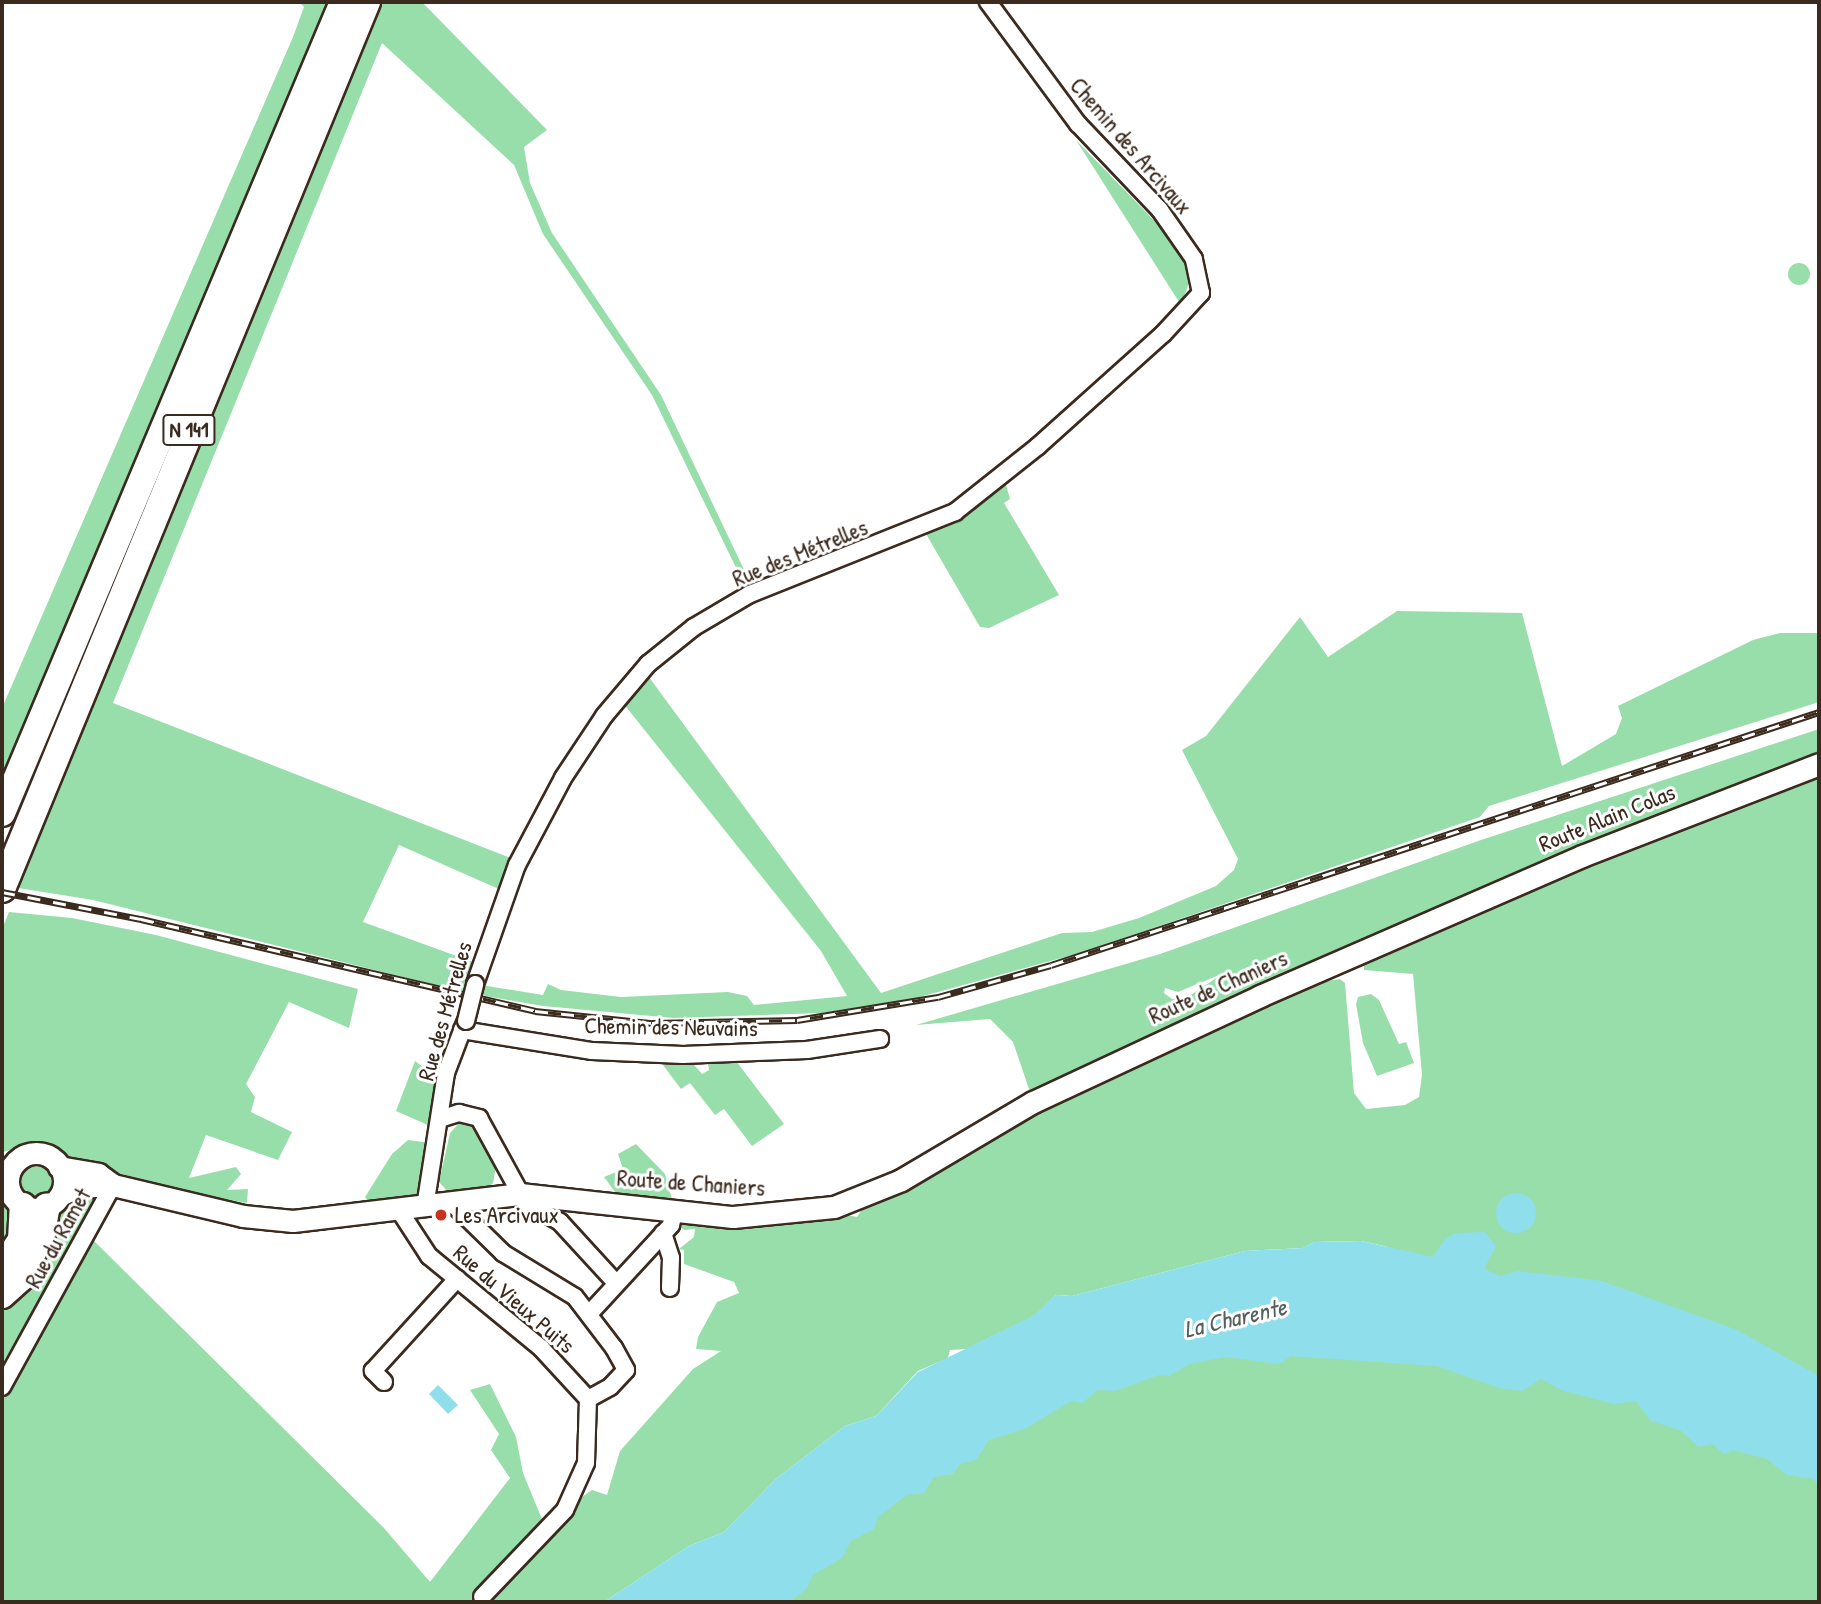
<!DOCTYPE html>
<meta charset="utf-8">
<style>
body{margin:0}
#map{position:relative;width:1821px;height:1604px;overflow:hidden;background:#fff;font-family:"Patrick Hand",sans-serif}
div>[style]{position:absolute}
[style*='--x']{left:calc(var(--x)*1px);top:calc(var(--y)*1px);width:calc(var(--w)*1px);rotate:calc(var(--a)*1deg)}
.green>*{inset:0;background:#98deab}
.round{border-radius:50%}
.water>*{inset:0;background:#8fdeec}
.roads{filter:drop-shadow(2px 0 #3b2a1e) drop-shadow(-2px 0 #3b2a1e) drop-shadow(0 2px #3b2a1e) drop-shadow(0 -2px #3b2a1e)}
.minor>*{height:16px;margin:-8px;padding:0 8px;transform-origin:8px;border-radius:8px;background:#fff}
.tertiary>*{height:21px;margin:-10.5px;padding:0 10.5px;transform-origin:10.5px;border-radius:10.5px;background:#fff}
.tertiary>.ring{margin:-10.5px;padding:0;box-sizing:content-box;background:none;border:21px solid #fff;border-radius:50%}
.trunk>*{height:26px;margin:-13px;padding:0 13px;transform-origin:13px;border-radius:13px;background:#fff}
.rail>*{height:7px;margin-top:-3.5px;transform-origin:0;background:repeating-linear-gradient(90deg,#fff 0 13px,#3b2a1e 0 26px);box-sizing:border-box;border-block:2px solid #3b2a1e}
.bridges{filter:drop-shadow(2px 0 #3b2a1e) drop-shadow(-2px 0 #3b2a1e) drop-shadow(0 2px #3b2a1e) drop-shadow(0 -2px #3b2a1e)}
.minor-bridge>*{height:16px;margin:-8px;padding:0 8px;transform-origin:8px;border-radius:8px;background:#fff}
.dots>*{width:19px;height:19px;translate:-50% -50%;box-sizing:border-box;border:4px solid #fff;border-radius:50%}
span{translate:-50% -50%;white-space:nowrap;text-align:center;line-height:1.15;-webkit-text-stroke:6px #fff;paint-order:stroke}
.shield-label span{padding:2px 5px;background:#fff;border:2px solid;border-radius:5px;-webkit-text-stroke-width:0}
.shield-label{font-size:21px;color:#3b2a1e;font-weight:700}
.street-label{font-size:23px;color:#3b2a1e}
.poi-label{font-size:23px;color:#3b2a1e}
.left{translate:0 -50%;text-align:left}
.water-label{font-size:24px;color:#54605c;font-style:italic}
.frame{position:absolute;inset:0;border:4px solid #3b2a1e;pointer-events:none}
</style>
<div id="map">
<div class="green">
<div style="clip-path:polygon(299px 2px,328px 2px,2px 776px,2px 708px,293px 37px,304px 7px)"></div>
<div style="clip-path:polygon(381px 2px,422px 2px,547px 130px,524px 147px,530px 183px,552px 233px,661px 395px,747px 576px,743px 582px,652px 395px,543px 234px,514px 165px,382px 43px,113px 703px,513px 859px,501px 890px,399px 845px,363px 922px,473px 962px,467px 993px,93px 900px,18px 888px,184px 472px)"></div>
<div style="clip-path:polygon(1076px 140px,1180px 247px,1190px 280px,1181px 305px)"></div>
<div class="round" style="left:1788px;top:263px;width:22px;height:22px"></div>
<div style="clip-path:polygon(1006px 485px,1010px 499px,1004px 503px,1059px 595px,989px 628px,980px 627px,922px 527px)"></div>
<div style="clip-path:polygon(1397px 611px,1522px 613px,1562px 766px,1616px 734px,1622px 718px,1618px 706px,1753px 640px,1780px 633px,1819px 633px,1819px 702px,1489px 806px,1480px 817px,1080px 953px,909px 1000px,822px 1013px,673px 1018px,543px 1006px,485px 996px,475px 984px,543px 995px,548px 984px,561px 990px,621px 997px,728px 992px,747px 996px,754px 1005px,847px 996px,821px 951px,619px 698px,643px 669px,881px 993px,1062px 933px,1092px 932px,1139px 918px,1216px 886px,1234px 870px,1238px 859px,1182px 750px,1206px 736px,1300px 617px,1328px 657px)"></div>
<div style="clip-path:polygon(evenodd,1819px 729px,1819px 754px,1031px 1095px,1013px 1042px,990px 1019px,916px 1025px,1160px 954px,1481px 840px,1819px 729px,1224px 973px,1186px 998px,1172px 999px,1164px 993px,1165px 988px,1178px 992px,1224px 973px)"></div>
<div style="clip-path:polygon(1819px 775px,1819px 1405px,1384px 1246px,1361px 1241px,1314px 1242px,1303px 1248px,1245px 1251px,1072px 1296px,1056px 1295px,1034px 1316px,966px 1349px,950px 1350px,948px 1358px,918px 1371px,876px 1416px,845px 1426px,777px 1478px,724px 1532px,689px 1546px,604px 1602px,2px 1602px,2px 1387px,87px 1234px,384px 1528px,430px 1582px,510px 1478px,491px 1450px,499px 1434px,470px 1390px,490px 1384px,516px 1437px,523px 1473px,544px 1524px,592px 1490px,607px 1495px,620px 1451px,693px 1369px,721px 1351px,696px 1349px,698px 1337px,717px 1302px,739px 1293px,734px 1282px,684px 1264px,684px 1250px,679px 1249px,694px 1237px,695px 1229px,684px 1230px,679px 1226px,683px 1222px,776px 1224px,842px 1214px,857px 1217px,863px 1208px,1004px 1127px,1311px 983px,1340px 979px,1345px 983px,1354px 1093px,1366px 1109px,1405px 1105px,1419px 1097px,1422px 1075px,1413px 974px,1364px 970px,1364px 961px,1551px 881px,1553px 871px,1578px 863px,1588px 865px,1714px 813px)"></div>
<div style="clip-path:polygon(9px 912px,72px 918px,156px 935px,358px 989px,349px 1028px,289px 1002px,246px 1084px,255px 1097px,251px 1112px,292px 1132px,278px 1160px,206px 1135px,189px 1178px,236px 1167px,241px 1174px,227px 1190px,248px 1189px,247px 1203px,183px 1191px,72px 1160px,46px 1143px,2px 1152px,2px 929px)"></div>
<div style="clip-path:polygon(1371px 994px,1379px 1000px,1399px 1044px,1406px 1042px,1414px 1063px,1377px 1076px,1363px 1043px,1356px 1004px,1358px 997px)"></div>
<div style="clip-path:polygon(657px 1057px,689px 1059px,702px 1074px,709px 1070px,707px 1059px,733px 1057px,784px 1124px,752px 1146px,724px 1109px,715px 1115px,690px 1083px,681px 1089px)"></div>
<div style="clip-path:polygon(415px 1061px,437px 1078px,430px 1126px,396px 1111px)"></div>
<div style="clip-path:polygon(461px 1121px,473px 1121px,497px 1161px,493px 1183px,487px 1189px,449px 1193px,439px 1182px,450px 1133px)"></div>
<div style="clip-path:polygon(408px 1140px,430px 1143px,422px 1189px,417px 1197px,369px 1203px,365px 1197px,392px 1154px)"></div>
<div style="clip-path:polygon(636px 1144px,665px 1174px,673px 1203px,618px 1196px,604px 1177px,623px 1169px,618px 1154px)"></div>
<div class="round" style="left:18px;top:1164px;width:34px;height:34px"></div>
<div style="clip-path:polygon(2px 1191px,19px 1219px,2px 1261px)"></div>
<div style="clip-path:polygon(90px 1196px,95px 1204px,2px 1364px,2px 1307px,58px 1209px,75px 1198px)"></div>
<div style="clip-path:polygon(1477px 1349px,1819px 1454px,1819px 1602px,740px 1602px,1052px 1395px,1167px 1358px)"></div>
</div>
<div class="water">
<div class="round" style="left:1496px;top:1193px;width:40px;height:40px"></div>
<div style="clip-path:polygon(1485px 1232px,1496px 1246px,1484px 1269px,1501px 1276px,1517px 1271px,1602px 1281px,1737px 1330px,1819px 1376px,1819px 1488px,1814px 1479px,1787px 1475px,1767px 1459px,1733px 1450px,1724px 1454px,1712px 1444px,1699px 1447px,1680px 1430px,1651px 1421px,1636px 1401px,1614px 1404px,1561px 1390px,1541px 1379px,1522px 1391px,1499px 1388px,1437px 1366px,1291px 1356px,1279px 1364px,1225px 1357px,1190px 1364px,1169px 1376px,1159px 1375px,1115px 1391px,1098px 1390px,1082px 1403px,1071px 1401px,1025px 1429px,989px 1440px,976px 1460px,960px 1464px,953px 1474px,934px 1477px,924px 1493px,907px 1495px,878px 1517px,874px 1529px,851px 1541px,842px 1558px,813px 1575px,805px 1591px,788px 1602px,604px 1602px,689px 1546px,724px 1532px,777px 1478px,845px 1426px,876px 1416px,918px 1372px,1033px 1316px,1056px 1295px,1072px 1296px,1245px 1251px,1303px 1248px,1314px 1242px,1361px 1241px,1433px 1257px,1445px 1239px,1456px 1233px)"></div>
<div style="clip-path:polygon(438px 1385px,458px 1405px,448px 1414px,429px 1394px)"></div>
</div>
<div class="roads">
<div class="minor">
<div style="--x:475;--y:984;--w:126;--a:-70.6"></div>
<div style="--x:517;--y:865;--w:98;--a:-62.1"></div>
<div style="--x:563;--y:778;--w:74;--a:-56.5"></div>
<div style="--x:604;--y:716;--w:68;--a:-49.8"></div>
<div style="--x:648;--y:664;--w:59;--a:-38.8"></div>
<div style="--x:694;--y:627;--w:65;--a:-30.5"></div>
<div style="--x:750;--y:594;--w:221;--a:-21.8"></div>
<div style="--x:955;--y:512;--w:105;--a:-38.4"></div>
<div style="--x:1037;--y:447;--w:169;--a:-41.9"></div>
<div style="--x:1163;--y:334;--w:56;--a:-47.2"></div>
<div style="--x:1201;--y:293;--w:35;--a:-102"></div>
<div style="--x:1194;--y:259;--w:60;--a:-124.8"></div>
<div style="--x:1160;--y:210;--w:119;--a:-133.6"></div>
<div style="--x:1078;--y:124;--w:152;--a:-126.4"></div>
<div style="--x:462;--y:1030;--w:132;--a:9.2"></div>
<div style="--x:592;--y:1051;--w:91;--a:2.5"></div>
<div style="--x:683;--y:1055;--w:124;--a:-2.3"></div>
<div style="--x:807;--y:1050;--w:74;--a:-8.6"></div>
<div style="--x:440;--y:1119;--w:20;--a:-18"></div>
<div style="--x:459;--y:1113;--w:21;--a:14"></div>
<div style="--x:479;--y:1118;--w:96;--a:61.3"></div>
<div style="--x:525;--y:1202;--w:40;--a:29.7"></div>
<div style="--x:560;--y:1222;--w:81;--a:47.5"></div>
<div style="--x:451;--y:1202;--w:73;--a:44.4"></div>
<div style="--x:503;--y:1253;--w:84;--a:31.4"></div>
<div style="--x:575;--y:1297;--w:64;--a:52.6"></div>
<div style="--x:614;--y:1348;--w:25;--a:61"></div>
<div style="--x:626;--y:1370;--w:23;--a:133"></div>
<div style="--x:610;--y:1387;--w:25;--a:151"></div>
<div style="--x:425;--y:1207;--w:136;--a:-81.1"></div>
<div style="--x:446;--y:1073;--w:53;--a:-69.2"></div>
<div style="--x:399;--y:1210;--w:55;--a:56.9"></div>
<div style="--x:429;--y:1256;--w:145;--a:39.4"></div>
<div style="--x:541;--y:1348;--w:69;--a:47.3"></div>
<div style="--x:588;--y:1399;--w:64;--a:91.8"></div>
<div style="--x:586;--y:1463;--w:51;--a:114.1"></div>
<div style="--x:565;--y:1510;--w:120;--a:133.7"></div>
<div style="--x:663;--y:1233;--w:26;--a:72"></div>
<div style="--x:671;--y:1258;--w:30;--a:92"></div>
<div style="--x:589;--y:1314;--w:121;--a:-47.3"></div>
<div style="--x:671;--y:1225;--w:12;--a:-76"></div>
<div style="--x:384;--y:1382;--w:16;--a:-135"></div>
<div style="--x:373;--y:1371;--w:125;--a:-47.6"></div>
<div style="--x:2;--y:1387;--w:230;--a:-61.2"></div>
</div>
<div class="tertiary">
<div class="ring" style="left:8px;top:1153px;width:35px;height:35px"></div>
<div style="--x:59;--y:1167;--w:40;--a:10"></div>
<div style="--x:98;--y:1174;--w:17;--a:36"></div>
<div style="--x:60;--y:1195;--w:19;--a:-25"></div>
<div style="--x:77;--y:1187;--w:36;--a:-3"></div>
<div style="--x:113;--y:1185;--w:134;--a:13.4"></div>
<div style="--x:243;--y:1216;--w:50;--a:5.7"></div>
<div style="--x:293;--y:1221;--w:229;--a:-6.8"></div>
<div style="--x:520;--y:1194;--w:214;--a:6.2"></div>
<div style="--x:733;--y:1217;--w:101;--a:-5.7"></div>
<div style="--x:834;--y:1207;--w:72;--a:-21.9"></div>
<div style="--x:901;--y:1180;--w:153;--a:-30.6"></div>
<div style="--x:1033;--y:1102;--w:251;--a:-25"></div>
<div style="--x:1260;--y:996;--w:351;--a:-23.5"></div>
<div style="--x:1582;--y:856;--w:254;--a:-21.2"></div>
</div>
<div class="trunk">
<div style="--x:2;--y:813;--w:880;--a:-67.19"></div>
<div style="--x:2;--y:889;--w:959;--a:-67.63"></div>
<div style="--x:2;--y:1268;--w:34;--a:-56"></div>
<div style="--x:21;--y:1240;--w:34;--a:-87"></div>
<div style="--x:2;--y:1295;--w:25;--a:-42"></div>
<div style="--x:21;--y:1278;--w:50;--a:-65"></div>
<div style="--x:42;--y:1233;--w:27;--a:-80"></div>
</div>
</div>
<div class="rail">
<div style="--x:2;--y:892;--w:142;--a:11"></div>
<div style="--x:141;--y:919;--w:405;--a:13.1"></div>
<div style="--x:535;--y:1011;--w:118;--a:5.9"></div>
<div style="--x:652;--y:1023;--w:145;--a:-1.2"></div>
<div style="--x:797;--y:1020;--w:143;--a:-9.3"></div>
<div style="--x:938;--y:997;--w:117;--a:-15.8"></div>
<div style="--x:1051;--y:965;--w:809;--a:-18.23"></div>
</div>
<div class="bridges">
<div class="minor-bridge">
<div style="--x:466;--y:1021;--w:38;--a:-76"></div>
</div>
</div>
<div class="dots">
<div style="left:441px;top:1215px;background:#c8321e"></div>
</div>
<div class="shield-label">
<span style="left:189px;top:430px">N 141</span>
</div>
<div class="street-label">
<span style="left:1131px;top:146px;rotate:49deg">Chemin des Arcivaux</span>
<span style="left:800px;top:553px;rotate:-22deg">Rue des Métrelles</span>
<span style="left:1607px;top:818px;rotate:-22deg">Route Alain Colas</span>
<span style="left:1218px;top:987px;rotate:-24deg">Route de Chaniers</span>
<span style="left:445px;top:1011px;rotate:-74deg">Rue des Métrelles</span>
<span style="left:671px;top:1027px;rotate:1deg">Chemin des Neuvains</span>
<span style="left:691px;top:1183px;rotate:4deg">Route de Chaniers</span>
<span style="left:58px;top:1238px;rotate:-61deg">Rue du Ramet</span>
<span style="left:514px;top:1299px;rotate:41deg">Rue du Vieux Puits</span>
</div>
<div class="poi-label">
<span class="left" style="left:455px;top:1215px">Les Arcivaux</span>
</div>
<div class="water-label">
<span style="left:1235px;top:1318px;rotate:-13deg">La Charente</span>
</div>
<div class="frame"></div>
</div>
